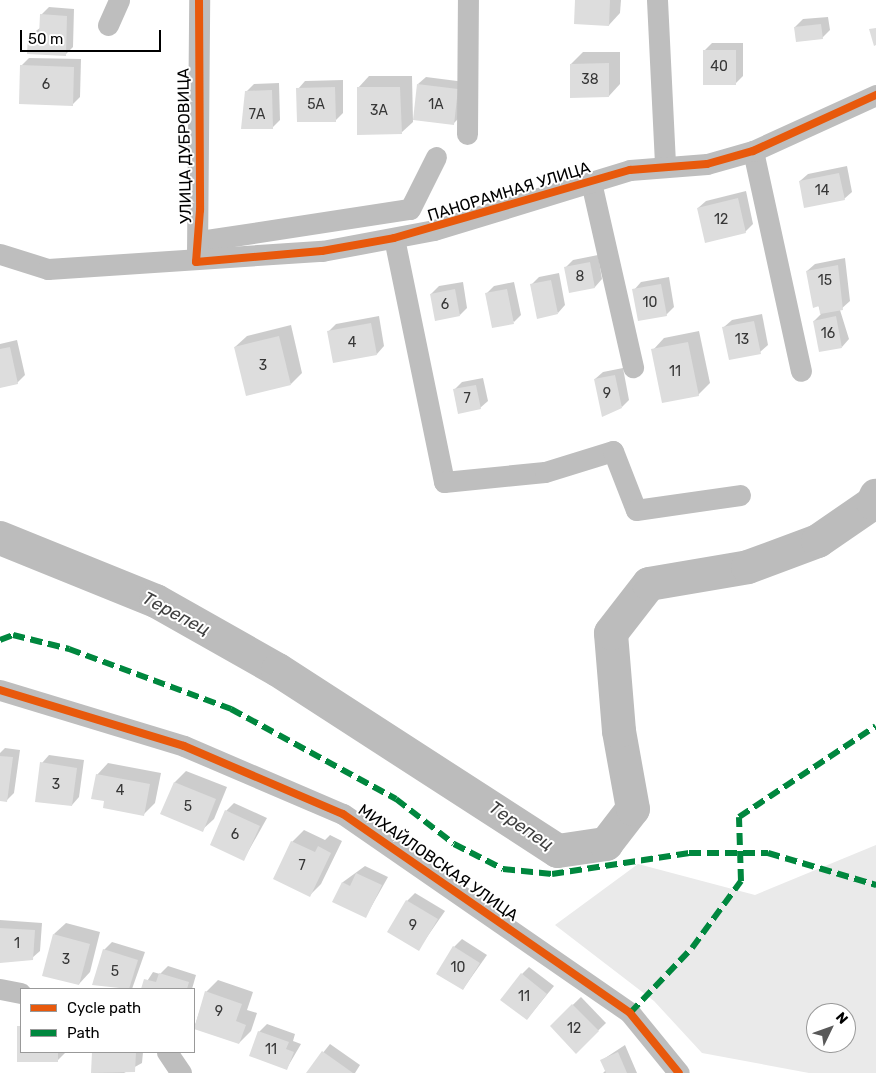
<!DOCTYPE html>
<meta charset="utf-8">
<style>
body{margin:0}
#map{position:relative;width:876px;height:1073px;overflow:hidden;background:#fff;font-family:Rubik,sans-serif}
div>[style]{position:absolute}
[style*='--x']{left:calc(var(--x)*1px);top:calc(var(--y)*1px);width:calc(var(--w)*1px);rotate:calc(var(--a)*1deg)}
.green>*{inset:0;background:#eaeaea}
.shadow>*{inset:0;background:#0003}
.river>*{height:34px;margin:-17px;padding:0 17px;transform-origin:17px;border-radius:17px;background:#bcbcbc}
.building>*{inset:0;background:#ddd}
.minor>*{height:21px;margin:-10.5px;padding:0 10.5px;transform-origin:10.5px;border-radius:10.5px;background:#bebebe}
.quiet>*{height:6px;margin-top:-3px;transform-origin:0;background:repeating-linear-gradient(90deg,#00873e 0 12px,transparent 0 18px)}
.cycleway>*{height:8px;margin:-4px;padding:0 4px;transform-origin:4px;border-radius:4px;background:#e8590c}
span{translate:-50% -50%;white-space:nowrap;text-align:center;line-height:1.15;-webkit-text-stroke:4px #fff;paint-order:stroke}
.number-label{font-size:14px;color:#373737}
.number-label span{-webkit-text-stroke-width:0}
.street-label{font-size:16px;color:#000}
.water-label{font-size:18px;color:#414141;font-style:italic}
.legend{position:absolute;left:20px;top:988px;width:175px;height:65px;box-sizing:border-box;background:#fff;border:1px solid #999;margin:0;padding:6px 9px;list-style:none;font-size:15px;color:#000}
.legend li{display:flex;align-items:center;gap:10px;height:25px}
.legend b{width:25px;border:1px solid #999}
.north{position:absolute;left:806px;top:1003px;width:50px;height:50px;box-sizing:border-box;background:#fff;border:1px solid #999;border-radius:50%;rotate:48deg;font-size:14px;font-weight:700;line-height:20px;text-align:center;color:#000}
.north::after{content:'';display:block;margin:auto;width:18px;height:22px;background:#595959;clip-path:polygon(50% 0,100% 100%,50% 72%,0 100%)}
.scale{position:absolute;left:20px;top:30px;width:141px;height:22px;box-sizing:border-box;border:2px solid #000;border-top:0;padding-left:6px;font-size:15px;line-height:18px;white-space:nowrap;color:#000;-webkit-text-stroke:4px #fff;paint-order:stroke}
</style>
<div id="map">
<div class="green">
<div style="clip-path:polygon(evenodd,876px 845px,876px 1073px,809px 1073px,702px 1053px,654px 1001px,555px 925px,638px 864px,755px 895px,876px 845px,816px 1013px,846px 1013px,846px 1043px,816px 1043px,816px 1013px)"></div>
</div>
<div class="shadow">
<div style="clip-path:polygon(576px 0,621px 0,620px 13px,609px 25px)"></div>
<div style="clip-path:polygon(49px 7px,74px 9px,73px 47px,65px 55px,29px 36px,40px 28px,41px 15px)"></div>
<div style="clip-path:polygon(828px 17px,830px 30px,822px 38px,795px 27px,803px 19px)"></div>
<div style="clip-path:polygon(712px 43px,743px 43px,743px 76px,735px 84px,705px 50px)"></div>
<div style="clip-path:polygon(583px 52px,620px 52px,620px 84px,609px 96px,571px 64px)"></div>
<div style="clip-path:polygon(29px 58px,81px 59px,80px 97px,73px 104px,21px 66px)"></div>
<div style="clip-path:polygon(369px 76px,412px 76px,413px 122px,401px 133px,358px 88px)"></div>
<div style="clip-path:polygon(426px 77px,465px 82px,461px 116px,453px 124px,418px 84px)"></div>
<div style="clip-path:polygon(343px 80px,343px 113px,336px 120px,298px 89px,305px 81px)"></div>
<div style="clip-path:polygon(279px 83px,280px 120px,272px 128px,247px 91px,254px 84px)"></div>
<div style="clip-path:polygon(847px 166px,852px 192px,844px 199px,800px 181px,808px 174px)"></div>
<div style="clip-path:polygon(746px 191px,753px 224px,745px 232px,698px 208px,706px 201px)"></div>
<div style="clip-path:polygon(598px 255px,602px 279px,595px 287px,570px 291px,566px 267px,573px 260px)"></div>
<div style="clip-path:polygon(845px 258px,850px 301px,840px 310px,849px 339px,842px 347px,814px 321px,821px 314px,807px 271px,815px 264px)"></div>
<div style="clip-path:polygon(559px 273px,565px 305px,558px 313px,531px 285px,539px 277px)"></div>
<div style="clip-path:polygon(669px 277px,674px 307px,666px 315px,634px 290px,641px 282px)"></div>
<div style="clip-path:polygon(463px 282px,467px 308px,460px 315px,431px 294px,439px 286px)"></div>
<div style="clip-path:polygon(514px 282px,521px 315px,514px 322px,486px 294px,494px 286px)"></div>
<div style="clip-path:polygon(762px 314px,768px 345px,760px 352px,724px 327px,732px 320px)"></div>
<div style="clip-path:polygon(379px 316px,384px 346px,377px 354px,328px 332px,336px 324px)"></div>
<div style="clip-path:polygon(291px 325px,302px 373px,291px 384px,235px 347px,247px 336px)"></div>
<div style="clip-path:polygon(699px 331px,710px 383px,698px 395px,653px 350px,664px 338px)"></div>
<div style="clip-path:polygon(17px 340px,25px 375px,17px 383px,0 386px,0 344px)"></div>
<div style="clip-path:polygon(623px 368px,629px 400px,622px 407px,595px 379px,603px 372px)"></div>
<div style="clip-path:polygon(483px 378px,488px 401px,480px 408px,455px 389px,462px 382px)"></div>
<div style="clip-path:polygon(5px 748px,20px 750px,14px 793px,6px 801px,0 800px,0 753px)"></div>
<div style="clip-path:polygon(49px 755px,84px 760px,79px 797px,72px 805px,42px 763px)"></div>
<div style="clip-path:polygon(108px 763px,161px 773px,155px 803px,143px 815px,105px 800px,97px 775px)"></div>
<div style="clip-path:polygon(186px 771px,227px 787px,214px 819px,202px 830px,162px 814px,175px 782px)"></div>
<div style="clip-path:polygon(234px 803px,267px 818px,244px 859px,226px 811px)"></div>
<div style="clip-path:polygon(304px 830px,325px 840px,330px 835px,342px 841px,321px 884px,310px 895px,275px 879px,292px 842px)"></div>
<div style="clip-path:polygon(365px 866px,388px 877px,366px 916px,334px 901px,343px 882px)"></div>
<div style="clip-path:polygon(415px 893px,445px 911px,418px 950px,407px 901px)"></div>
<div style="clip-path:polygon(0 920px,42px 923px,40px 951px,32px 958px,0 960px)"></div>
<div style="clip-path:polygon(66px 923px,100px 932px,90px 972px,79px 984px,54px 934px)"></div>
<div style="clip-path:polygon(462px 939px,487px 955px,463px 989px,454px 947px)"></div>
<div style="clip-path:polygon(112px 942px,145px 952px,132px 989px,93px 984px,104px 950px)"></div>
<div style="clip-path:polygon(168px 966px,196px 975px,192px 989px,142px 989px,153px 972px,160px 974px)"></div>
<div style="clip-path:polygon(529px 967px,554px 986px,527px 1019px,522px 974px)"></div>
<div style="clip-path:polygon(218px 980px,253px 992px,247px 1010px,257px 1013px,251px 1031px,239px 1043px,194px 1028px,206px 992px)"></div>
<div style="clip-path:polygon(581px 997px,606px 1023px,576px 1052px,551px 1026px)"></div>
<div style="clip-path:polygon(21px 1024px,21px 1052px,65px 1053px,57px 1061px,18px 1061px)"></div>
<div style="clip-path:polygon(267px 1024px,295px 1034px,293px 1041px,301px 1044px,287px 1068px,259px 1032px)"></div>
<div style="clip-path:polygon(330px 1044px,360px 1065px,355px 1073px,307px 1073px)"></div>
<div style="clip-path:polygon(625px 1045px,637px 1073px,603px 1073px,606px 1070px,602px 1060px)"></div>
<div style="clip-path:polygon(93px 1052px,143px 1052px,142px 1063px,124px 1073px,93px 1073px)"></div>
</div>
<div class="river">
<div style="--x:0;--y:538;--w:168;--a:22"></div>
<div style="--x:156;--y:601;--w:140;--a:29.5"></div>
<div style="--x:278;--y:670;--w:333;--a:32.9"></div>
<div style="--x:558;--y:851;--w:49;--a:-8.3"></div>
<div style="--x:606;--y:844;--w:44;--a:-52.4"></div>
<div style="--x:633;--y:809;--w:79;--a:-100.2"></div>
<div style="--x:619;--y:731;--w:98;--a:-94.7"></div>
<div style="--x:611;--y:633;--w:62;--a:-52.2"></div>
<div style="--x:649;--y:584;--w:100;--a:-9.7"></div>
<div style="--x:748;--y:567;--w:75;--a:-20.4"></div>
<div style="--x:818;--y:541;--w:67;--a:-34.6"></div>
<div style="--x:873;--y:503;--w:8;--a:-67"></div>
</div>
<div class="building">
<div style="clip-path:polygon(575px 0,610px 0,609px 26px,574px 24px)"></div>
<div style="clip-path:polygon(40px 14px,67px 16px,66px 56px,27px 54px,28px 35px,39px 36px)"></div>
<div style="clip-path:polygon(821px 24px,823px 39px,796px 42px,794px 27px)"></div>
<div style="clip-path:polygon(876px 28px,876px 45px,874px 46px,869px 29px)"></div>
<div style="clip-path:polygon(703px 50px,736px 50px,736px 85px,703px 85px)"></div>
<div style="clip-path:polygon(609px 63px,609px 97px,570px 98px,570px 64px)"></div>
<div style="clip-path:polygon(20px 65px,74px 67px,73px 106px,19px 104px)"></div>
<div style="clip-path:polygon(417px 84px,458px 89px,454px 125px,413px 120px)"></div>
<div style="clip-path:polygon(335px 87px,336px 122px,297px 122px,296px 88px)"></div>
<div style="clip-path:polygon(357px 87px,400px 87px,402px 134px,357px 135px)"></div>
<div style="clip-path:polygon(272px 90px,273px 129px,241px 129px,245px 91px)"></div>
<div style="clip-path:polygon(839px 173px,845px 200px,804px 208px,799px 181px)"></div>
<div style="clip-path:polygon(738px 198px,746px 233px,705px 243px,697px 208px)"></div>
<div style="clip-path:polygon(590px 262px,595px 288px,569px 293px,564px 267px)"></div>
<div style="clip-path:polygon(838px 265px,843px 310px,820px 314px,819px 306px,813px 308px,806px 271px)"></div>
<div style="clip-path:polygon(551px 280px,558px 314px,537px 319px,530px 284px)"></div>
<div style="clip-path:polygon(661px 284px,667px 316px,638px 321px,632px 289px)"></div>
<div style="clip-path:polygon(455px 289px,460px 316px,435px 321px,430px 294px)"></div>
<div style="clip-path:polygon(507px 289px,514px 324px,492px 328px,485px 293px)"></div>
<div style="clip-path:polygon(836px 316px,842px 348px,819px 352px,813px 321px)"></div>
<div style="clip-path:polygon(754px 321px,761px 354px,729px 360px,722px 327px)"></div>
<div style="clip-path:polygon(371px 323px,377px 355px,333px 363px,327px 331px)"></div>
<div style="clip-path:polygon(279px 336px,291px 385px,246px 396px,234px 347px)"></div>
<div style="clip-path:polygon(688px 342px,699px 396px,662px 403px,651px 349px)"></div>
<div style="clip-path:polygon(10px 347px,18px 384px,0 388px,0 349px)"></div>
<div style="clip-path:polygon(615px 375px,622px 408px,602px 417px,594px 379px)"></div>
<div style="clip-path:polygon(476px 385px,481px 409px,458px 414px,453px 389px)"></div>
<div style="clip-path:polygon(0 756px,13px 757px,7px 802px,0 801px)"></div>
<div style="clip-path:polygon(40px 762px,77px 768px,72px 806px,35px 802px)"></div>
<div style="clip-path:polygon(96px 774px,150px 784px,144px 816px,103px 808px,104px 801px,91px 799px)"></div>
<div style="clip-path:polygon(174px 782px,216px 799px,203px 832px,160px 814px)"></div>
<div style="clip-path:polygon(225px 810px,260px 826px,244px 861px,210px 845px)"></div>
<div style="clip-path:polygon(291px 841px,315px 852px,318px 846px,331px 853px,310px 897px,273px 879px)"></div>
<div style="clip-path:polygon(356px 873px,382px 885px,366px 918px,332px 902px,342px 882px,350px 886px)"></div>
<div style="clip-path:polygon(406px 900px,438px 919px,419px 951px,387px 932px)"></div>
<div style="clip-path:polygon(0 928px,35px 930px,33px 960px,0 963px)"></div>
<div style="clip-path:polygon(53px 934px,90px 944px,79px 985px,42px 976px)"></div>
<div style="clip-path:polygon(453px 946px,480px 963px,463px 990px,436px 974px)"></div>
<div style="clip-path:polygon(103px 949px,138px 960px,129px 989px,92px 985px)"></div>
<div style="clip-path:polygon(159px 973px,189px 982px,187px 989px,141px 989px,144px 979px,156px 982px)"></div>
<div style="clip-path:polygon(521px 973px,547px 994px,527px 1020px,500px 1000px)"></div>
<div style="clip-path:polygon(205px 991px,242px 1004px,236px 1021px,246px 1025px,239px 1044px,194px 1029px)"></div>
<div style="clip-path:polygon(572px 1004px,599px 1031px,576px 1054px,550px 1026px)"></div>
<div style="clip-path:polygon(17px 1026px,21px 1026px,21px 1052px,58px 1052px,58px 1062px,17px 1062px)"></div>
<div style="clip-path:polygon(258px 1031px,289px 1042px,286px 1049px,294px 1052px,287px 1070px,249px 1056px)"></div>
<div style="clip-path:polygon(322px 1051px,353px 1073px,306px 1073px)"></div>
<div style="clip-path:polygon(92px 1052px,136px 1052px,135px 1072px,91px 1073px)"></div>
<div style="clip-path:polygon(618px 1052px,627px 1073px,606px 1073px,600px 1060px)"></div>
</div>
<div class="minor">
<div style="--x:657;--y:0;--w:166;--a:87.2"></div>
<div style="--x:108;--y:25;--w:27;--a:-66"></div>
<div style="--x:467;--y:134;--w:134;--a:-89.6"></div>
<div style="--x:753;--y:151;--w:225;--a:77.7"></div>
<div style="--x:591;--y:182;--w:190;--a:77.2"></div>
<div style="--x:394;--y:238;--w:249;--a:78.4"></div>
<div style="--x:444;--y:482;--w:101;--a:-5.7"></div>
<div style="--x:545;--y:472;--w:71;--a:-17.2"></div>
<div style="--x:613;--y:451;--w:63;--a:68.7"></div>
<div style="--x:636;--y:510;--w:105;--a:-8.2"></div>
<div style="--x:200;--y:241;--w:212;--a:-8.7"></div>
<div style="--x:410;--y:209;--w:58;--a:-63.4"></div>
<div style="--x:0;--y:254;--w:50;--a:17.4"></div>
<div style="--x:48;--y:269;--w:275;--a:-3.8"></div>
<div style="--x:322;--y:251;--w:114;--a:-10.6"></div>
<div style="--x:434;--y:230;--w:205;--a:-17"></div>
<div style="--x:630;--y:170;--w:77;--a:-4.5"></div>
<div style="--x:707;--y:164;--w:48;--a:-15.8"></div>
<div style="--x:753;--y:151;--w:135;--a:-24.5"></div>
<div style="--x:197;--y:254;--w:254;--a:-89.5"></div>
<div style="--x:0;--y:690;--w:192;--a:16.9"></div>
<div style="--x:184;--y:746;--w:173;--a:23.2"></div>
<div style="--x:343;--y:814;--w:349;--a:34.7"></div>
<div style="--x:630;--y:1013;--w:77;--a:50.8"></div>
<div style="--x:0;--y:989;--w:21;--a:11"></div>
<div style="--x:167;--y:1052;--w:25;--a:56"></div>
</div>
<div class="quiet">
<div style="--x:0;--y:640;--w:14;--a:-21"></div>
<div style="--x:13;--y:635;--w:58;--a:14"></div>
<div style="--x:69;--y:649;--w:173;--a:20.3"></div>
<div style="--x:231;--y:709;--w:188;--a:28.6"></div>
<div style="--x:396;--y:799;--w:73;--a:37.8"></div>
<div style="--x:454;--y:844;--w:55;--a:27"></div>
<div style="--x:503;--y:869;--w:49;--a:5.8"></div>
<div style="--x:552;--y:874;--w:139;--a:-8.7"></div>
<div style="--x:689;--y:853;--w:79;--a:0"></div>
<div style="--x:768;--y:853;--w:113;--a:16.5"></div>
<div style="--x:630;--y:1013;--w:90;--a:-46.4"></div>
<div style="--x:692;--y:948;--w:83;--a:-53.8"></div>
<div style="--x:741;--y:881;--w:64;--a:-91.8"></div>
<div style="--x:739;--y:817;--w:164;--a:-33.6"></div>
</div>
<div class="cycleway">
<div style="--x:199;--y:0;--w:210;--a:89.7"></div>
<div style="--x:200;--y:210;--w:52;--a:94.4"></div>
<div style="--x:196;--y:262;--w:126;--a:-5"></div>
<div style="--x:322;--y:251;--w:73;--a:-10.2"></div>
<div style="--x:394;--y:238;--w:246;--a:-16.1"></div>
<div style="--x:630;--y:170;--w:77;--a:-4.5"></div>
<div style="--x:707;--y:164;--w:48;--a:-15.8"></div>
<div style="--x:753;--y:151;--w:135;--a:-24.5"></div>
<div style="--x:0;--y:690;--w:192;--a:16.9"></div>
<div style="--x:184;--y:746;--w:173;--a:23.2"></div>
<div style="--x:343;--y:814;--w:349;--a:34.7"></div>
<div style="--x:630;--y:1013;--w:77;--a:50.8"></div>
</div>
<div class="number-label">
<span style="left:719px;top:67px">40</span>
<span style="left:590px;top:80px">38</span>
<span style="left:46px;top:85px">6</span>
<span style="left:316px;top:105px">5А</span>
<span style="left:436px;top:105px">1А</span>
<span style="left:379px;top:111px">3А</span>
<span style="left:257px;top:115px">7А</span>
<span style="left:822px;top:191px">14</span>
<span style="left:721px;top:220px">12</span>
<span style="left:580px;top:277px">8</span>
<span style="left:825px;top:281px">15</span>
<span style="left:650px;top:303px">10</span>
<span style="left:445px;top:305px">6</span>
<span style="left:828px;top:334px">16</span>
<span style="left:742px;top:340px">13</span>
<span style="left:352px;top:343px">4</span>
<span style="left:263px;top:366px">3</span>
<span style="left:675px;top:372px">11</span>
<span style="left:607px;top:394px">9</span>
<span style="left:467px;top:399px">7</span>
<span style="left:56px;top:785px">3</span>
<span style="left:120px;top:791px">4</span>
<span style="left:188px;top:807px">5</span>
<span style="left:235px;top:835px">6</span>
<span style="left:302px;top:866px">7</span>
<span style="left:413px;top:926px">9</span>
<span style="left:17px;top:944px">1</span>
<span style="left:66px;top:960px">3</span>
<span style="left:458px;top:968px">10</span>
<span style="left:115px;top:972px">5</span>
<span style="left:524px;top:997px">11</span>
<span style="left:219px;top:1012px">9</span>
<span style="left:574px;top:1029px">12</span>
<span style="left:271px;top:1050px">11</span>
</div>
<div class="street-label">
<span style="left:185px;top:146px;rotate:-91deg">УЛИЦА ДУБРОВИЦА</span>
<span style="left:509px;top:192px;rotate:-17deg">ПАНОРАМНАЯ УЛИЦА</span>
<span style="left:438px;top:863px;rotate:35deg">МИХАЙЛОВСКАЯ УЛИЦА</span>
</div>
<div class="water-label">
<span style="left:176px;top:614px;rotate:28deg">Терепец</span>
<span style="left:521px;top:826px;rotate:34deg">Терепец</span>
</div>
<ul class="legend">
<li><b style="height:6px;background:#e8590c"></b>Cycle path</li>
<li><b style="height:6px;background:#00873e"></b>Path</li>
</ul>
<div class="north">N</div>
<div class="scale">50 m</div>
</div>
